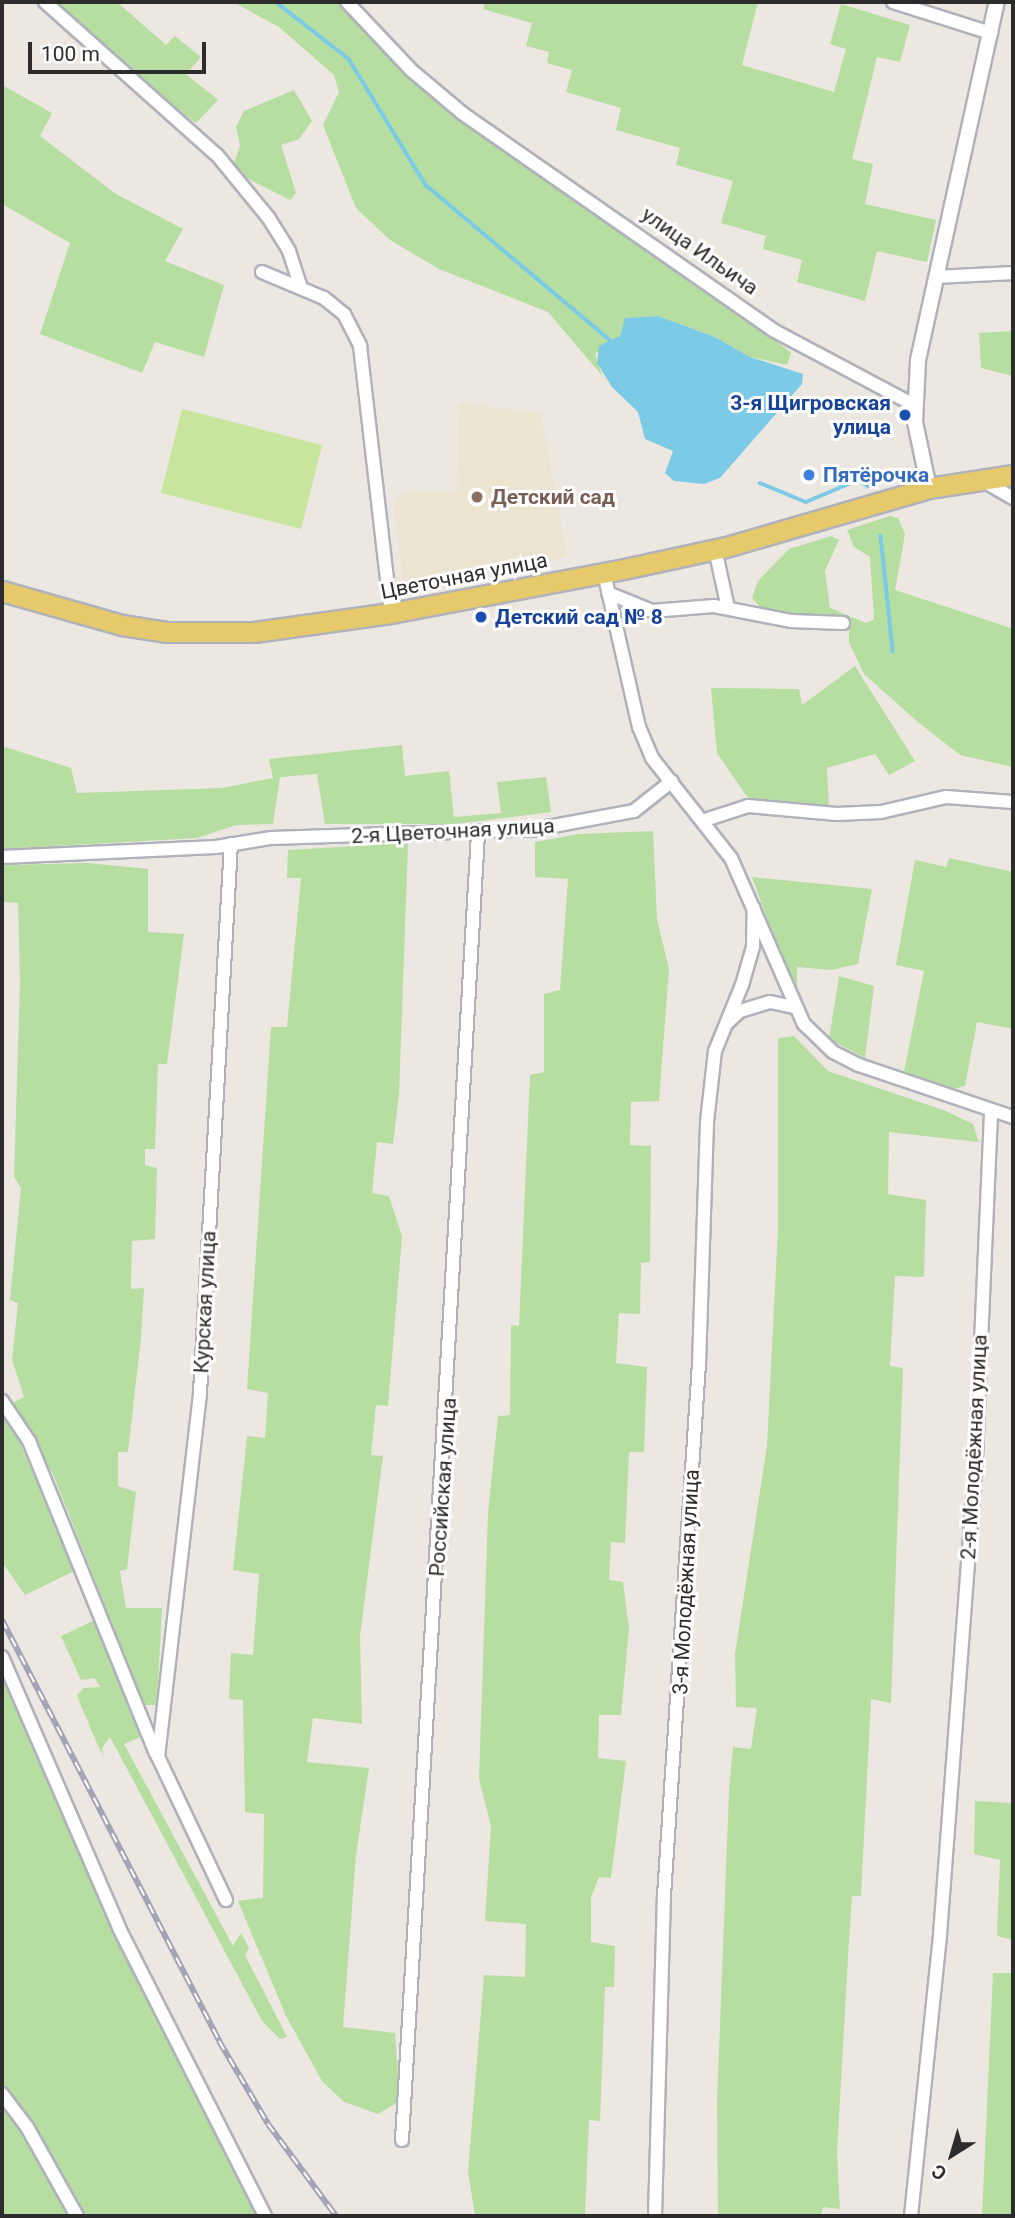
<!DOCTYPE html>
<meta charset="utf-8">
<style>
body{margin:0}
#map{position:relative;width:1015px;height:2218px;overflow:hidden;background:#ece7e0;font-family:Roboto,sans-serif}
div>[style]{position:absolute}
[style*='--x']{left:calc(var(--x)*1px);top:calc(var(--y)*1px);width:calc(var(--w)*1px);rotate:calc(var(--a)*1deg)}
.education>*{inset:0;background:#ece3d1}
.green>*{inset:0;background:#b6dea1}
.pitch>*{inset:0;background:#c7e59d}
.water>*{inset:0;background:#7bcae6}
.stream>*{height:3.5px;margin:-1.75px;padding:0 1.75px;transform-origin:1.75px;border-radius:1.75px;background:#7bcae6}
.roads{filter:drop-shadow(2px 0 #b0b2bb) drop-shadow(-2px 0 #b0b2bb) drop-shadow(0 2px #b0b2bb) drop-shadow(0 -2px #b0b2bb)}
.minor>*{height:12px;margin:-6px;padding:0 6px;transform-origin:6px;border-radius:6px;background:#fff}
.tertiary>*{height:14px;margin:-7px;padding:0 7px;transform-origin:7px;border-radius:7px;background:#fff}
.primary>*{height:19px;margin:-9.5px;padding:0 9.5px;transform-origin:9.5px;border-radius:9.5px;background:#e6c96b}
.rail>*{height:6px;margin-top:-3px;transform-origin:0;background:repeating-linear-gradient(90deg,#fff 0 10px,#a2a5b5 0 20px);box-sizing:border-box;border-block:2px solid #a2a5b5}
.dots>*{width:19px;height:19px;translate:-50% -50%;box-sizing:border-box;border:4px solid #fff;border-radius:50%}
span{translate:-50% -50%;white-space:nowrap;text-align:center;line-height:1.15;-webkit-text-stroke:6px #fff;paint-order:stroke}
.street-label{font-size:21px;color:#2c2c2c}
.transit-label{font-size:21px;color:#164399;font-weight:700}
.right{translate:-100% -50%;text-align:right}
.left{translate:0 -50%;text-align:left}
.shop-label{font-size:21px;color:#366cbe;font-weight:700}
.education-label{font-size:21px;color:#785e54;font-weight:700}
.frame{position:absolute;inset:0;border:4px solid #2c2c2c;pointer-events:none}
.north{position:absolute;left:917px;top:2120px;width:70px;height:70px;-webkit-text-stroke:5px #fff;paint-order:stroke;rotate:217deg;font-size:19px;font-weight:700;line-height:28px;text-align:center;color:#2c2c2c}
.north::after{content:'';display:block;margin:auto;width:24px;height:32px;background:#2c2c2c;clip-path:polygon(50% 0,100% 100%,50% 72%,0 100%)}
.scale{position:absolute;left:28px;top:42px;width:178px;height:32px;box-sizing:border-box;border:4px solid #2c2c2c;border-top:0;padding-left:9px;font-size:21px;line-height:24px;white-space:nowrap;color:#2c2c2c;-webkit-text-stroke:5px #fff;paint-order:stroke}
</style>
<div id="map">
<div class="education">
<div style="clip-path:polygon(459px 403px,541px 413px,567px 557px,403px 585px,394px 502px,403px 492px,457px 492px)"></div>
</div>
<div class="green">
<div style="clip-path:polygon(50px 2px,117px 2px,166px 45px,175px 36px,201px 57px,186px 74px,218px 100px,196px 123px,97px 48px)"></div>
<div style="clip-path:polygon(233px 2px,339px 2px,410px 78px,457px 117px,779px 343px,791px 353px,787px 365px,750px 357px,715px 337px,658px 316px,626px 318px,620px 336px,595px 354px,602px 375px,622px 399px,548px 312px,439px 269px,390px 240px,356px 208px,323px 125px,339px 92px,334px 75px,279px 27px)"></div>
<div style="clip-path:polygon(486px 2px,758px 2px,742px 65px,834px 92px,846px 49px,830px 44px,841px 4px,910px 25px,900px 62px,877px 57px,852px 159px,873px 164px,865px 204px,936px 220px,927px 262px,877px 251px,865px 301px,797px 282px,802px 260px,763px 249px,766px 236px,721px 223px,733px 181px,676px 165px,680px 148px,616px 130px,621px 108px,566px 92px,572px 70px,547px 63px,549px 52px,526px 46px,532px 23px,483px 9px)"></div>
<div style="clip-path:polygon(2px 85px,52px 113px,40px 136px,116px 194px,183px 229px,165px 261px,224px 285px,204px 357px,155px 342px,142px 373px,40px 334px,70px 243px,2px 204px)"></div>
<div style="clip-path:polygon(294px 90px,312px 121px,299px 139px,281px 145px,296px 193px,290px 200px,241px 175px,234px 163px,240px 146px,236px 127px,244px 111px)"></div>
<div style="clip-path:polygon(1013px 331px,1013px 376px,981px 368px,979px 333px)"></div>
<div style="clip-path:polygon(890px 516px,898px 518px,905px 534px,895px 590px,1011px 628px,1013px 618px,1013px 767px,960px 755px,918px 722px,864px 674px,849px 642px,849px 624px,834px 617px,764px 611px,752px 598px,758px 581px,789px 549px,831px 536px,839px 540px,825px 571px,830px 608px,866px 623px,874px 619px,870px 557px,854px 547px,847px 530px)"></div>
<div style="clip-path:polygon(855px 666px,915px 761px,889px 775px,875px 754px,827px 768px,829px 809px,748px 798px,717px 753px,711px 688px,799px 689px,802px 705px)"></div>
<div style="clip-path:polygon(402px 745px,405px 776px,449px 771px,454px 817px,501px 813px,497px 782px,546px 777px,551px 812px,455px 824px,325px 824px,317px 774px,280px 777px,273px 824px,236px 825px,197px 838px,2px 849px,2px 746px,71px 768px,77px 793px,222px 788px,273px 778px,269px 759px)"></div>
<div style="clip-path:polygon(653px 831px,657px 919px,669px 969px,659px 1101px,631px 1102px,630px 1145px,651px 1146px,650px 1262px,641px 1263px,640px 1314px,619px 1313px,616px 1363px,647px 1367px,644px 1452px,629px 1452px,625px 1543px,611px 1542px,609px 1580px,623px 1582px,629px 1629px,621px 1715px,599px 1715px,598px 1758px,626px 1761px,611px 1878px,599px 1877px,591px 1898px,591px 1942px,615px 1946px,614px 1987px,605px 1987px,600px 2121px,589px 2120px,585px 2216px,475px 2216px,468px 2171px,484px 1975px,525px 1977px,526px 1924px,485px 1921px,491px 1826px,479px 1779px,488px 1513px,498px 1416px,510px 1415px,511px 1325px,519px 1326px,530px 1075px,544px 1072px,544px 994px,560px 990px,568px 879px,535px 877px,535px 842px,579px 834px)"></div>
<div style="clip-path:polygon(408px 843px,399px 1095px,393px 1144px,377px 1142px,372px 1193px,389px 1196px,402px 1236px,388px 1406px,376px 1405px,371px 1455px,383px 1456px,360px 1636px,362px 1724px,313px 1718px,307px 1762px,369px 1768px,356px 1855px,343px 2027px,395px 2033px,400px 2101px,378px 2114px,344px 2102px,322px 2081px,286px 2016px,238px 1901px,263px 1898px,264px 1814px,245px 1812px,243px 1700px,229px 1699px,231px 1653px,253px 1655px,259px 1574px,233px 1570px,247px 1436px,265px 1438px,268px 1393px,247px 1389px,271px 1027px,287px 1027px,301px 878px,287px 878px,288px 850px)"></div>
<div style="clip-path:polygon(949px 858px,1013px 872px,1013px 1029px,977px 1022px,965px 1086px,950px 1090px,904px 1072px,924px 971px,896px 965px,915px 860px,946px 867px)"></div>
<div style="clip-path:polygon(88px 863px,148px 869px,148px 932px,184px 934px,167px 1064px,158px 1064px,155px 1149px,145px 1149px,145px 1165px,157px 1168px,155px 1239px,132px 1241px,131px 1289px,144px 1288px,141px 1338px,128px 1452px,118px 1452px,118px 1486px,136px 1492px,127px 1569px,120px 1571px,126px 1608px,162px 1608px,157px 1705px,144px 1705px,53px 1474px,10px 1404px,24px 1397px,12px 1360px,18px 1303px,10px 1300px,21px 1188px,14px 1177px,20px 983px,18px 903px,2px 902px,2px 865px)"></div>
<div style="clip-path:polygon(752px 877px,872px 889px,858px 964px,831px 970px,797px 967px,797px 1001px)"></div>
<div style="clip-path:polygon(839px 976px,874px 986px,865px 1058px,829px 1039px)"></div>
<div style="clip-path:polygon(794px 1036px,828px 1071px,946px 1111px,973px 1124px,979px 1142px,889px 1132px,888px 1194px,926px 1200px,924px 1277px,895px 1276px,890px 1366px,903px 1368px,891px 1703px,871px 1699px,861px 1896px,852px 1896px,849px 1940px,837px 2153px,840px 2209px,823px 2207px,821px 2216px,718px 2216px,717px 2103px,729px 1791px,733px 1747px,751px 1749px,757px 1708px,736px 1707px,735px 1654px,767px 1446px,778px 1228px,778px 1038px)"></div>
<div style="clip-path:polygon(2px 1415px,13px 1426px,74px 1571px,25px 1595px,2px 1562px)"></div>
<div style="clip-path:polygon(97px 1619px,141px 1730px,141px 1737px,124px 1744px,233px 1946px,241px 1933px,249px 1948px,245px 1955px,287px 2037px,280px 2039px,262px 2021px,110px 1737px,102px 1748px,104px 1758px,96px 1741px,77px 1696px,83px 1688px,101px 1687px,94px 1678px,81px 1680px,61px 1636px)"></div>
<div style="clip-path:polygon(2px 1666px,137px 1977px,260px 2216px,2px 2216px)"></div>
<div style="clip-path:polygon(975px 1801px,1013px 1803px,1013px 1940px,997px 1936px,1000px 1860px,974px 1854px)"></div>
<div style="clip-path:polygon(993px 1973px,1013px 1973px,1013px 2216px,982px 2216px)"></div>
</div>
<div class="pitch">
<div style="clip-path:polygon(182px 409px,322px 445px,301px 529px,161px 493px)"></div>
</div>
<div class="water">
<div style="clip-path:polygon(658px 316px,715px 337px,750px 357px,803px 374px,802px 384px,720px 478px,704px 484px,674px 481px,665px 473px,673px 451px,645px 439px,638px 412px,612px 387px,597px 363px,599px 346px,620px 336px,625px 318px)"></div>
</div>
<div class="stream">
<div style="--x:276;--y:2;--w:93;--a:38"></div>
<div style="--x:349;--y:59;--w:148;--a:58.6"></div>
<div style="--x:426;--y:185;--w:241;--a:40.1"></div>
<div style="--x:760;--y:483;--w:50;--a:22.4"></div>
<div style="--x:806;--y:502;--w:56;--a:-22.9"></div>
<div style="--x:858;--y:480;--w:12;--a:31"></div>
<div style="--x:881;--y:536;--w:116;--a:84"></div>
</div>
<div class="roads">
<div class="minor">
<div style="--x:45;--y:2;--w:230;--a:41.7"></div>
<div style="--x:217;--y:155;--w:80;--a:50.6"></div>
<div style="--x:268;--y:217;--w:40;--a:58"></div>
<div style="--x:289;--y:251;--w:39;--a:72"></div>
<div style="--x:347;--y:2;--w:93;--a:46.7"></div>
<div style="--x:411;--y:70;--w:67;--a:40.1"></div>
<div style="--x:462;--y:113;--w:379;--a:34.9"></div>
<div style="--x:773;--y:330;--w:160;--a:28"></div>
<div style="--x:893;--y:2;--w:103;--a:17.6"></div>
<div style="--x:262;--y:272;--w:67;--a:22.8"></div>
<div style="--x:324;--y:298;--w:26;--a:39"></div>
<div style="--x:344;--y:314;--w:36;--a:63"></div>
<div style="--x:360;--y:346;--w:269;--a:83.4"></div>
<div style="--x:936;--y:277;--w:77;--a:-3"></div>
<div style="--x:980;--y:479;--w:38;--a:30"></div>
<div style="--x:715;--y:549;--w:60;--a:77.6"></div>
<div style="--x:604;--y:573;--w:158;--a:77.2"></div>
<div style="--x:639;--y:727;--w:34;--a:67"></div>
<div style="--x:652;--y:758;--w:127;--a:51.7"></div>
<div style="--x:731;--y:858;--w:181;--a:66.3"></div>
<div style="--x:804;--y:1024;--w:40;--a:44"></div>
<div style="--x:833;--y:1052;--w:29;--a:27"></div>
<div style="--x:859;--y:1065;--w:163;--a:18.7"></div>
<div style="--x:608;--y:593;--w:48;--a:22.2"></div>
<div style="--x:652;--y:611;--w:62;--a:-4.6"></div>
<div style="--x:714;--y:606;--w:78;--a:11"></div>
<div style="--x:791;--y:621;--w:52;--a:2.2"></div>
<div style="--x:705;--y:820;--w:45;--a:-18"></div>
<div style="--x:748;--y:806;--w:89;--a:5.1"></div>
<div style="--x:837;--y:814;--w:44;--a:-2.6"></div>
<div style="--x:881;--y:812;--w:67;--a:-13"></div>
<div style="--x:946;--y:797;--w:67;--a:4.3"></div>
<div style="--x:2;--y:857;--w:214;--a:-2.7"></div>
<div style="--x:216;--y:847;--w:56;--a:-9.3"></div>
<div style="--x:271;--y:838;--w:266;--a:-1.9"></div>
<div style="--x:537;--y:829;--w:99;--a:-10.5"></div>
<div style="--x:634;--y:811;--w:48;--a:-38.3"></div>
<div style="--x:728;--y:1022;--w:16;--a:-43"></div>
<div style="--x:740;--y:1011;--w:31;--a:-17"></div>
<div style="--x:770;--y:1002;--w:25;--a:12"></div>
<div style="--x:2;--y:1401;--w:48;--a:56"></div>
<div style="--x:29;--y:1441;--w:337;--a:67.9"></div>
<div style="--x:2;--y:1657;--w:295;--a:66.6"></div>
<div style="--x:119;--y:1928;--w:323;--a:63.1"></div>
<div style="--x:226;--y:1900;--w:158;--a:-115.4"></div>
<div style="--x:158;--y:1757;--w:366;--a:-83.4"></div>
<div style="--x:200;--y:1393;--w:550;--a:-86.77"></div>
<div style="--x:2;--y:2094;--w:41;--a:52.9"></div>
<div style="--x:27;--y:2127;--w:102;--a:60.7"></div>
<div style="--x:402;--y:2140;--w:1308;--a:-86.67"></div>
<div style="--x:655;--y:2216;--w:320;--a:-88.4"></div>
<div style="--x:664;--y:1896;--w:533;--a:-86.24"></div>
<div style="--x:699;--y:1364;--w:242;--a:-88.1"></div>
<div style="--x:707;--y:1122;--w:71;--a:-83.6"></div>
<div style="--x:715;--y:1051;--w:71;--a:-67.8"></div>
<div style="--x:742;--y:985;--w:40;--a:-74"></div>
<div style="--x:753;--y:947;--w:39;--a:-89"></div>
<div style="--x:911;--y:2216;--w:282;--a:-84.1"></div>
<div style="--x:940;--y:1935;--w:479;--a:-85.7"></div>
<div style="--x:976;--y:1457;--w:345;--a:-87.5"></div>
</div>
<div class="tertiary">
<div style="--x:929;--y:488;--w:67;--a:-102"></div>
<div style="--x:915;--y:422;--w:62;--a:-87.2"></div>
<div style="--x:918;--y:360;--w:367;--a:-77.6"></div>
</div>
<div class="primary">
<div style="--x:2;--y:591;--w:125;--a:15.8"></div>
<div style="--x:122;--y:625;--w:46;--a:8.8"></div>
<div style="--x:167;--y:632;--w:87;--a:0"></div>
<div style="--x:254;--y:632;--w:138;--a:-7.9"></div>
<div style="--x:391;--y:613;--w:237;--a:-10.7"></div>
<div style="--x:624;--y:569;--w:104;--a:-12.2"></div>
<div style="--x:726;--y:547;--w:211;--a:-16.2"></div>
<div style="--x:929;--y:488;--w:85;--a:-8.8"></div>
</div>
</div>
<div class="rail">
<div style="--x:2;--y:1620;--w:474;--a:62.7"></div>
<div style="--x:219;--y:2041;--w:96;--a:59.4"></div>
<div style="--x:268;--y:2124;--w:114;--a:53.5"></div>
</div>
<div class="dots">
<div style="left:905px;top:415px;background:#1a4fb4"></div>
<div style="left:809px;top:475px;background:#3f7fe0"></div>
<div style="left:477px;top:497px;background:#8d6e63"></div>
<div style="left:481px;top:617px;background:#1a4fb4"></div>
</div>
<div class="street-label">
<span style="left:700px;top:251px;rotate:35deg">улица Ильича</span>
<span style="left:464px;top:576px;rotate:-11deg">Цветочная улица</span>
<span style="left:453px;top:831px;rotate:-3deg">2-я Цветочная улица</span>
<span style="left:205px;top:1302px;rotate:-87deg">Курская улица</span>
<span style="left:974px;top:1447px;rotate:-87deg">2-я Молодёжная улица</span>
<span style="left:443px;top:1487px;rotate:-86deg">Российская улица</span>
<span style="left:686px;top:1582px;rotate:-87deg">3-я Молодёжная улица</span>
</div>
<div class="transit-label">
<span class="right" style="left:891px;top:415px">3-я Щигровская<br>улица</span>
<span class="left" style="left:495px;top:617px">Детский сад № 8</span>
</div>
<div class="shop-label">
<span class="left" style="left:823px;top:475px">Пятёрочка</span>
</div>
<div class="education-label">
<span class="left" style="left:491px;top:497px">Детский сад</span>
</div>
<div class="frame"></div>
<div class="north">С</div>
<div class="scale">100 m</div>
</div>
